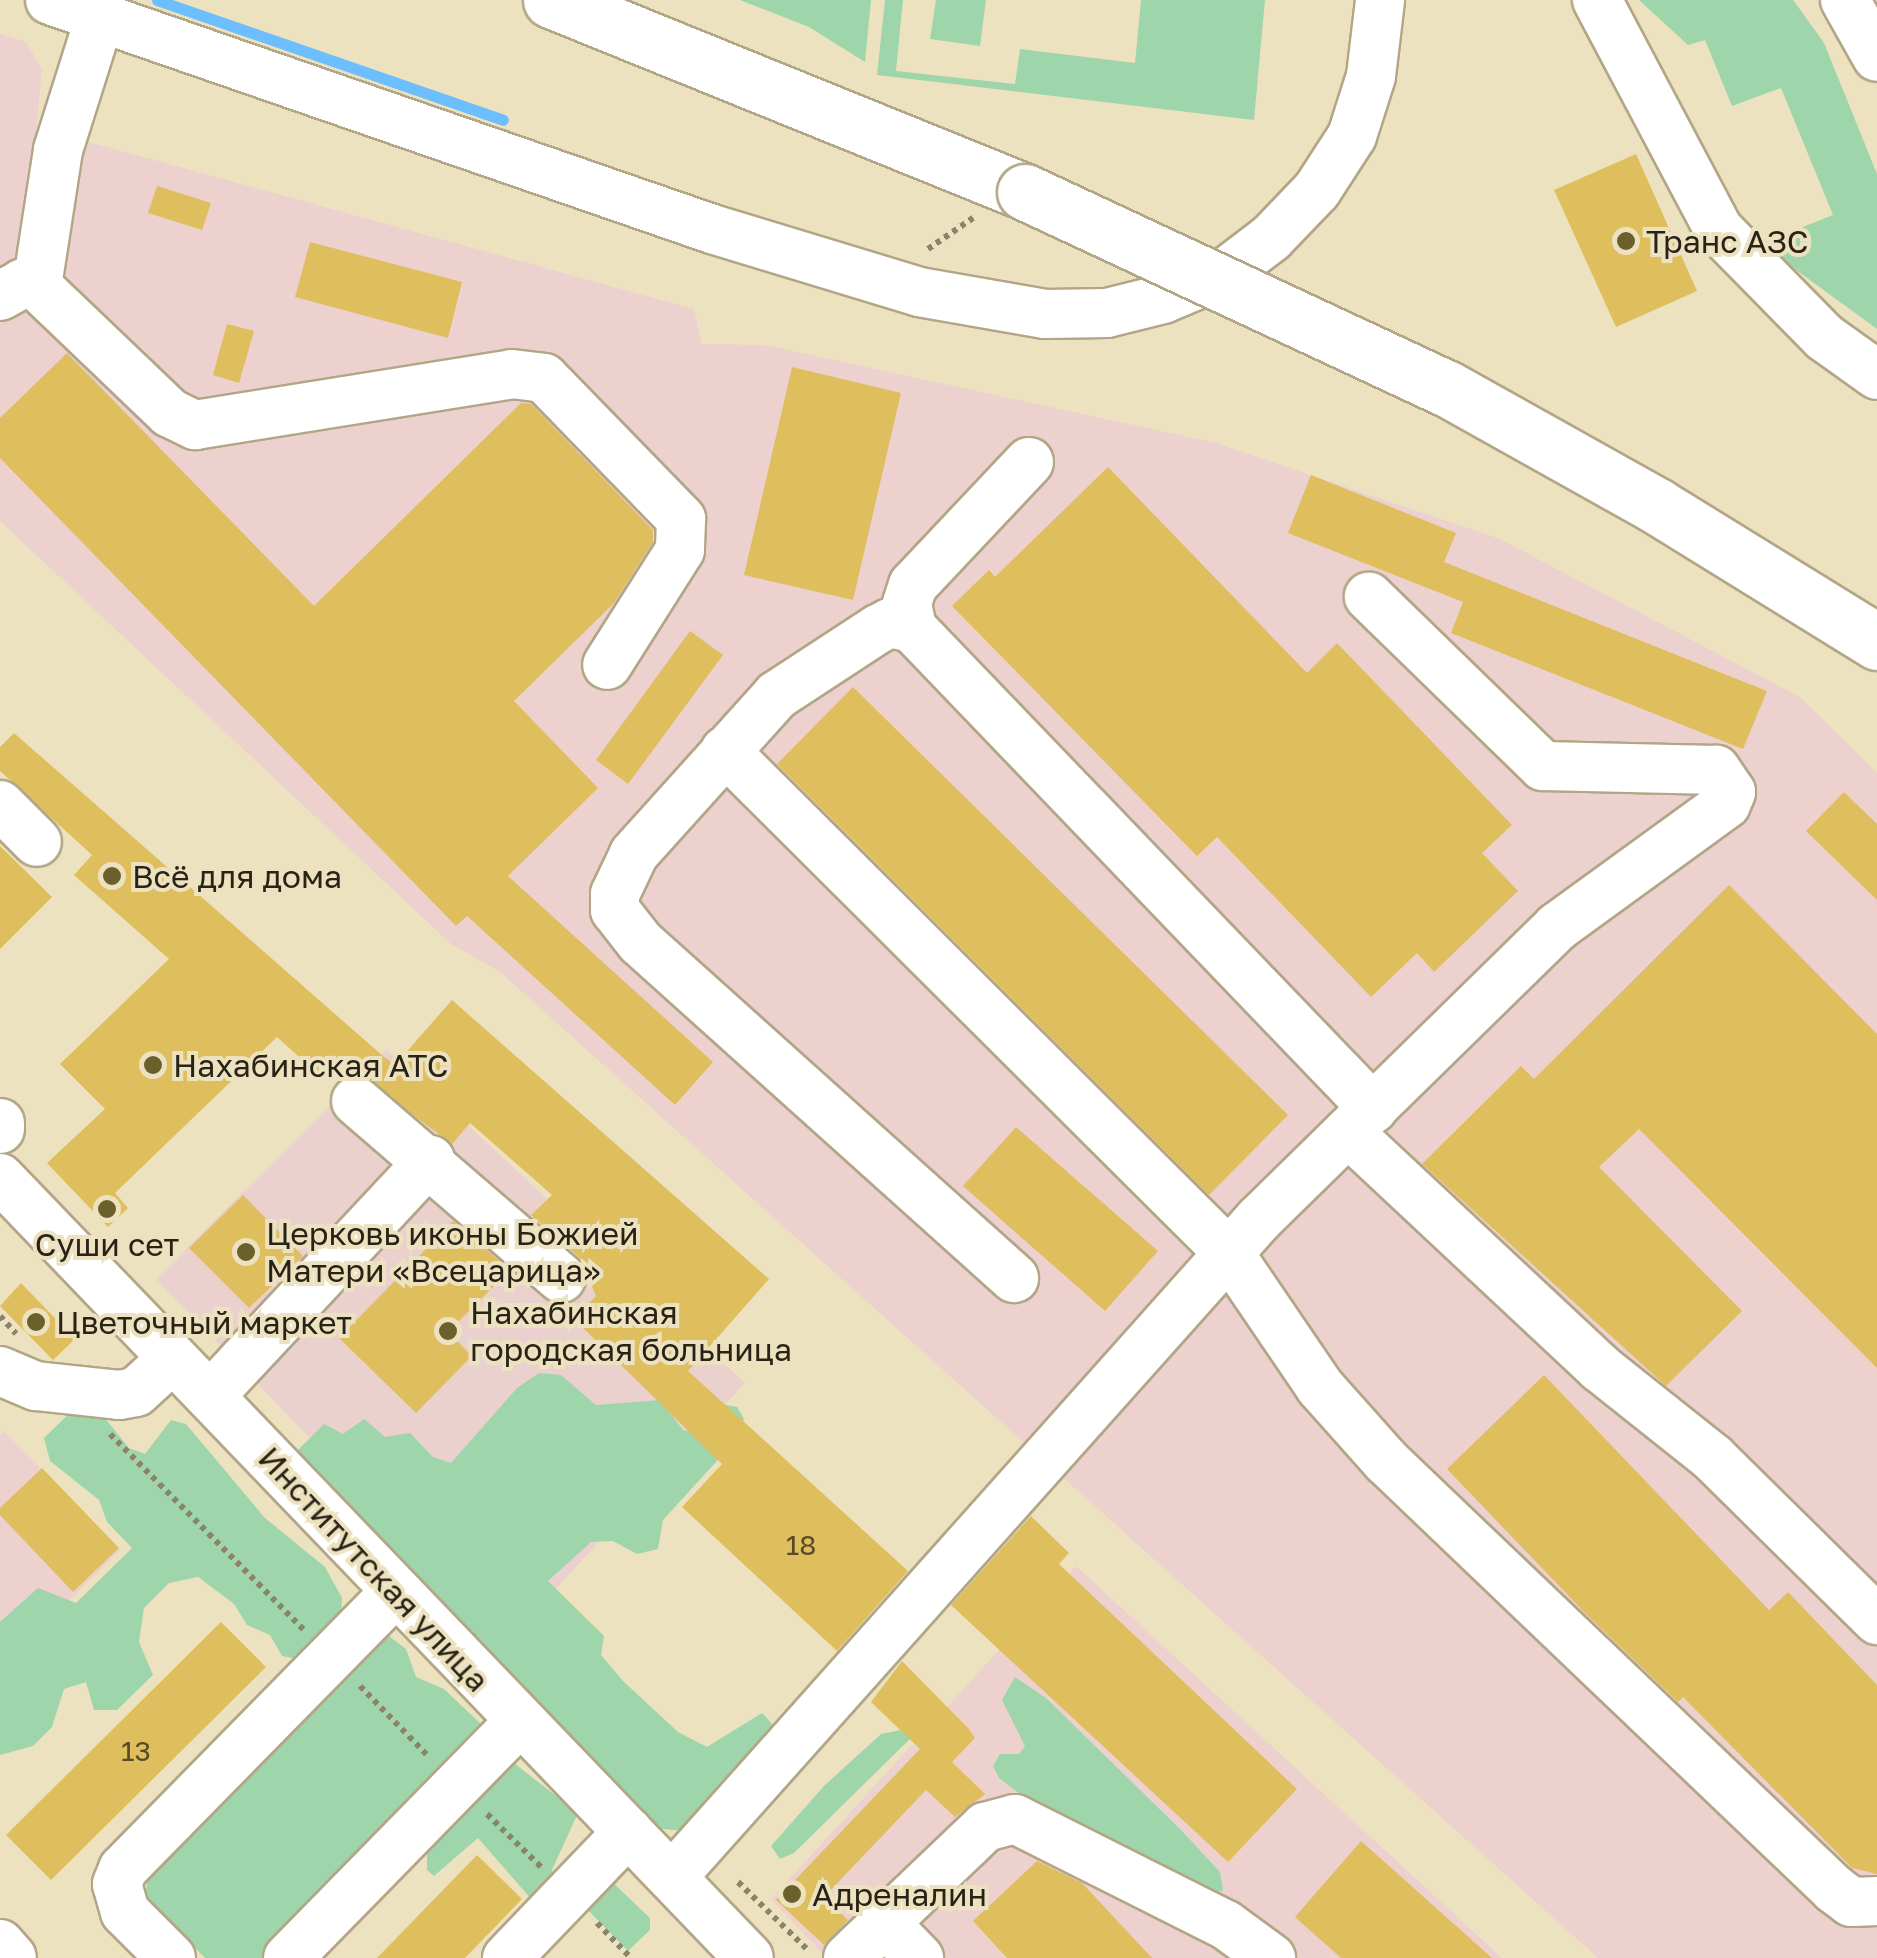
<!DOCTYPE html>
<meta charset="utf-8">
<style>
body{margin:0}
#map{position:relative;width:1877px;height:1958px;overflow:hidden;background:#ede2bf;font-family:"Golos Text",sans-serif}
div>[style]{position:absolute}
[style*='--x']{left:calc(var(--x)*1px);top:calc(var(--y)*1px);width:calc(var(--w)*1px);rotate:calc(var(--a)*1deg)}
.industrial>*{inset:0;background:#ecd1ce}
.medical>*{inset:0;background:#ebd1cd}
.green>*{inset:0;background:#9fd5ab}
.stream>*{height:11px;margin:-5.5px;padding:0 5.5px;transform-origin:5.5px;border-radius:5.5px;background:#6dbefe}
.building>*{inset:0;background:#dfbe5d}
.path>*{height:6px;margin-top:-3px;transform-origin:0;background:repeating-linear-gradient(90deg,#8b836b 0 5px,transparent 0 10px)}
.roads{filter:drop-shadow(2px 0 #b2a686) drop-shadow(-2px 0 #b2a686) drop-shadow(0 2px #b2a686) drop-shadow(0 -2px #b2a686)}
.minor>*{height:48px;margin:-24px;padding:0 24px;transform-origin:24px;border-radius:24px;background:#fff}
.major>*{height:55px;margin:-27.5px;padding:0 27.5px;transform-origin:27.5px;border-radius:27.5px;background:#fff}
.bridges{filter:drop-shadow(2px 0 #b2a686) drop-shadow(-2px 0 #b2a686) drop-shadow(0 2px #b2a686) drop-shadow(0 -2px #b2a686)}
.major-bridge>*{height:55px;margin:-27.5px;padding:0 27.5px;transform-origin:27.5px;border-radius:27.5px;background:#fff}
.dots>*{width:28px;height:28px;translate:-50% -50%;box-sizing:border-box;border:5px solid #ede2bf;border-radius:50%}
span{translate:-50% -50%;white-space:nowrap;text-align:center;line-height:1.15;-webkit-text-stroke:8px #ede2bf;paint-order:stroke}
.number-label{font-size:28px;color:#564a28}
.number-label span{-webkit-text-stroke-width:0}
.poi-label{font-size:32px;color:#282316}
.left{translate:0 -50%;text-align:left}
.street-label{font-size:32px;color:#282316}
</style>
<div id="map">
<div class="industrial">
<div style="clip-path:polygon(0 34px,26px 42px,42px 69px,34px 157px,71px 137px,694px 309px,702px 344px,765px 345px,1216px 443px,1500px 539px,1800px 697px,1877px 773px,1877px 1958px,1598px 1958px,500px 972px,451px 944px,0 521px)"></div>
<div style="clip-path:polygon(4px 1431px,121px 1550px,0 1669px,0 1436px)"></div>
<div style="clip-path:polygon(1076px 1566px,1502px 1958px,827px 1958px,771px 1899px)"></div>
</div>
<div class="medical">
<div style="clip-path:polygon(386px 1049px,745px 1383px,507px 1642px,156px 1279px)"></div>
</div>
<div class="green">
<div style="clip-path:polygon(740px 0,871px 0,865px 62px,809px 27px)"></div>
<div style="clip-path:polygon(885px 0,903px 0,896px 71px,1015px 84px,1020px 49px,1135px 63px,1141px 0,1265px 0,1254px 120px,877px 75px)"></div>
<div style="clip-path:polygon(936px 0,986px 0,980px 46px,930px 39px)"></div>
<div style="clip-path:polygon(1639px 0,1793px 0,1799px 8px,1824px 43px,1877px 174px,1877px 329px,1773px 253px,1768px 241px,1833px 215px,1781px 88px,1732px 106px,1705px 40px,1688px 45px)"></div>
<div style="clip-path:polygon(539px 1373px,561px 1375px,596px 1405px,660px 1400px,683px 1430px,695px 1432px,720px 1404px,737px 1407px,744px 1419px,737px 1439px,663px 1520px,658px 1549px,637px 1554px,613px 1541px,591px 1542px,548px 1581px,604px 1636px,601px 1655px,623px 1681px,678px 1732px,707px 1747px,762px 1713px,774px 1726px,760px 1753px,683px 1831px,655px 1828px,290px 1458px,324px 1424px,343px 1434px,364px 1419px,385px 1437px,410px 1433px,433px 1457px,451px 1463px,517px 1388px)"></div>
<div style="clip-path:polygon(77px 1406px,100px 1412px,129px 1448px,145px 1454px,171px 1420px,186px 1424px,265px 1518px,325px 1567px,342px 1598px,341px 1623px,293px 1658px,282px 1656px,270px 1635px,247px 1625px,234px 1604px,198px 1577px,169px 1583px,144px 1608px,139px 1642px,153px 1675px,117px 1710px,94px 1710px,86px 1682px,64px 1689px,52px 1727px,33px 1746px,0 1755px,0 1622px,38px 1588px,76px 1603px,132px 1548px,107px 1522px,99px 1500px,50px 1461px,44px 1438px)"></div>
<div style="clip-path:polygon(385px 1633px,406px 1649px,416px 1677px,444px 1689px,482px 1725px,478px 1744px,267px 1958px,205px 1958px,145px 1898px,148px 1875px)"></div>
<div style="clip-path:polygon(1015px 1677px,1046px 1698px,1181px 1830px,1220px 1872px,1223px 1890px,1203px 1899px,1034px 1805px,999px 1778px,993px 1766px,1000px 1754px,1019px 1754px,1025px 1746px,1002px 1700px)"></div>
<div style="clip-path:polygon(901px 1730px,918px 1731px,794px 1853px,780px 1859px,771px 1846px,824px 1786px,881px 1734px)"></div>
<div style="clip-path:polygon(510px 1760px,578px 1813px,552px 1870px,557px 1889px,532px 1900px,478px 1838px,434px 1876px,427px 1870px,427px 1832px)"></div>
<div style="clip-path:polygon(606px 1876px,650px 1918px,650px 1930px,628px 1951px,580px 1902px)"></div>
</div>
<div class="stream">
<div style="--x:157;--y:0;--w:366;--a:19.1"></div>
</div>
<div class="building">
<div style="clip-path:polygon(1636px 154px,1697px 291px,1616px 327px,1554px 190px)"></div>
<div style="clip-path:polygon(157px 186px,211px 203px,202px 230px,148px 213px)"></div>
<div style="clip-path:polygon(310px 242px,462px 282px,448px 338px,295px 297px)"></div>
<div style="clip-path:polygon(227px 324px,254px 331px,239px 383px,213px 375px)"></div>
<div style="clip-path:polygon(67px 353px,314px 606px,521px 403px,531px 404px,653px 530px,653px 542px,614px 603px,514px 701px,598px 788px,508px 876px,713px 1062px,675px 1105px,467px 916px,456px 926px,0 458px,0 418px)"></div>
<div style="clip-path:polygon(792px 367px,901px 393px,853px 600px,744px 575px)"></div>
<div style="clip-path:polygon(1108px 467px,1307px 673px,1337px 643px,1512px 825px,1482px 853px,1518px 891px,1434px 972px,1417px 953px,1371px 997px,1217px 837px,1197px 856px,952px 606px,989px 570px,995px 577px)"></div>
<div style="clip-path:polygon(1311px 475px,1456px 533px,1444px 562px,1767px 691px,1743px 749px,1451px 633px,1463px 602px,1288px 533px)"></div>
<div style="clip-path:polygon(690px 631px,723px 655px,628px 784px,596px 760px)"></div>
<div style="clip-path:polygon(853px 687px,1288px 1115px,1209px 1195px,777px 764px)"></div>
<div style="clip-path:polygon(14px 733px,383px 1056px,395px 1065px,452px 1000px,769px 1279px,688px 1371px,908px 1571px,837px 1651px,682px 1507px,722px 1464px,574px 1319px,596px 1296px,580px 1258px,531px 1215px,552px 1195px,470px 1123px,452px 1144px,333px 1055px,317px 1073px,277px 1037px,115px 1193px,128px 1208px,108px 1227px,47px 1163px,105px 1109px,60px 1064px,169px 959px,74px 875px,92px 855px,0 771px,0 747px)"></div>
<div style="clip-path:polygon(1844px 792px,1877px 824px,1877px 900px,1806px 831px)"></div>
<div style="clip-path:polygon(0 846px,52px 897px,0 949px)"></div>
<div style="clip-path:polygon(1729px 885px,1877px 1034px,1877px 1368px,1639px 1129px,1599px 1167px,1742px 1311px,1666px 1386px,1422px 1164px,1521px 1066px,1534px 1079px)"></div>
<div style="clip-path:polygon(1016px 1127px,1158px 1251px,1105px 1311px,963px 1186px)"></div>
<div style="clip-path:polygon(243px 1195px,303px 1256px,249px 1308px,189px 1248px)"></div>
<div style="clip-path:polygon(453px 1221px,510px 1270px,448px 1332px,472px 1356px,416px 1413px,339px 1338px)"></div>
<div style="clip-path:polygon(21px 1283px,75px 1339px,53px 1360px,0 1306px)"></div>
<div style="clip-path:polygon(1544px 1375px,1769px 1610px,1788px 1592px,1877px 1685px,1877px 1874px,1852px 1868px,1683px 1697px,1678px 1702px,1584px 1612px,1447px 1469px)"></div>
<div style="clip-path:polygon(42px 1468px,119px 1548px,73px 1592px,0 1515px,0 1508px)"></div>
<div style="clip-path:polygon(1031px 1516px,1069px 1553px,1059px 1564px,1297px 1789px,1228px 1862px,951px 1605px)"></div>
<div style="clip-path:polygon(221px 1622px,266px 1667px,51px 1880px,6px 1835px)"></div>
<div style="clip-path:polygon(902px 1661px,968px 1728px,975px 1738px,952px 1762px,985px 1794px,955px 1817px,926px 1790px,824px 1897px,848px 1920px,824px 1945px,776px 1900px,920px 1749px,871px 1702px)"></div>
<div style="clip-path:polygon(1361px 1841px,1492px 1958px,1341px 1958px,1295px 1917px)"></div>
<div style="clip-path:polygon(477px 1855px,522px 1899px,465px 1958px,377px 1958px)"></div>
<div style="clip-path:polygon(1037px 1861px,1082px 1883px,1152px 1958px,1007px 1958px,973px 1921px)"></div>
</div>
<div class="path">
<div style="--x:928;--y:249;--w:55;--a:-34.6"></div>
<div style="--x:0;--y:1316;--w:24;--a:48"></div>
<div style="--x:110;--y:1434;--w:277;--a:45.3"></div>
<div style="--x:360;--y:1686;--w:98;--a:45.8"></div>
<div style="--x:487;--y:1814;--w:77;--a:44.5"></div>
<div style="--x:738;--y:1882;--w:98;--a:44.2"></div>
<div style="--x:597;--y:1923;--w:49;--a:45.8"></div>
</div>
<div class="roads">
<div class="minor">
<div style="--x:50;--y:0;--w:700;--a:19.08"></div>
<div style="--x:712;--y:229;--w:216;--a:16.9"></div>
<div style="--x:919;--y:292;--w:128;--a:9.9"></div>
<div style="--x:1045;--y:314;--w:62;--a:-0.9"></div>
<div style="--x:1107;--y:313;--w:58;--a:-14"></div>
<div style="--x:1163;--y:299;--w:67;--a:-22.8"></div>
<div style="--x:1225;--y:273;--w:58;--a:-37.3"></div>
<div style="--x:1271;--y:238;--w:66;--a:-46.2"></div>
<div style="--x:1317;--y:190;--w:64;--a:-57.1"></div>
<div style="--x:1352;--y:136;--w:63;--a:-72.4"></div>
<div style="--x:1371;--y:76;--w:77;--a:-83.2"></div>
<div style="--x:1597;--y:0;--w:259;--a:62.1"></div>
<div style="--x:1718;--y:229;--w:151;--a:45.5"></div>
<div style="--x:1824;--y:337;--w:65;--a:35.6"></div>
<div style="--x:1845;--y:0;--w:65;--a:60.7"></div>
<div style="--x:37;--y:286;--w:138;--a:-81.2"></div>
<div style="--x:58;--y:150;--w:139;--a:-72.5"></div>
<div style="--x:0;--y:296;--w:26;--a:-29"></div>
<div style="--x:23;--y:283;--w:14;--a:12"></div>
<div style="--x:37;--y:286;--w:184;--a:43.7"></div>
<div style="--x:170;--y:413;--w:28;--a:26"></div>
<div style="--x:195;--y:425;--w:321;--a:-9.1"></div>
<div style="--x:512;--y:374;--w:32;--a:7"></div>
<div style="--x:544;--y:378;--w:197;--a:45.8"></div>
<div style="--x:681;--y:519;--w:31;--a:92"></div>
<div style="--x:680;--y:550;--w:136;--a:122.4"></div>
<div style="--x:1029;--y:462;--w:169;--a:133.3"></div>
<div style="--x:913;--y:585;--w:20;--a:108"></div>
<div style="--x:907;--y:604;--w:25;--a:78"></div>
<div style="--x:912;--y:628;--w:666;--a:46.16"></div>
<div style="--x:912;--y:628;--w:23;--a:-167"></div>
<div style="--x:890;--y:623;--w:13;--a:153"></div>
<div style="--x:878;--y:629;--w:121;--a:146.8"></div>
<div style="--x:777;--y:695;--w:214;--a:132"></div>
<div style="--x:634;--y:854;--w:44;--a:115.4"></div>
<div style="--x:615;--y:894;--w:16;--a:90"></div>
<div style="--x:615;--y:910;--w:41;--a:52"></div>
<div style="--x:640;--y:942;--w:503;--a:41.94"></div>
<div style="--x:725;--y:751;--w:711;--a:44.89"></div>
<div style="--x:1229;--y:1253;--w:162;--a:55.8"></div>
<div style="--x:1320;--y:1387;--w:99;--a:48.3"></div>
<div style="--x:1386;--y:1461;--w:620;--a:43.69"></div>
<div style="--x:1834;--y:1889;--w:21;--a:37"></div>
<div style="--x:1851;--y:1902;--w:26;--a:-2"></div>
<div style="--x:0;--y:805;--w:52;--a:45"></div>
<div style="--x:356;--y:1101;--w:271;--a:40.8"></div>
<div style="--x:0;--y:1123;--w:6;--a:90"></div>
<div style="--x:1348;--y:1132;--w:345;--a:43.1"></div>
<div style="--x:1600;--y:1368;--w:144;--a:38.5"></div>
<div style="--x:1713;--y:1458;--w:231;--a:44.6"></div>
<div style="--x:0;--y:1178;--w:1081;--a:46.16"></div>
<div style="--x:0;--y:1371;--w:39;--a:23"></div>
<div style="--x:36;--y:1386;--w:83;--a:6.2"></div>
<div style="--x:119;--y:1395;--w:17;--a:-10"></div>
<div style="--x:136;--y:1392;--w:49;--a:-42.5"></div>
<div style="--x:210;--y:1396;--w:323;--a:-47"></div>
<div style="--x:672;--y:1877;--w:882;--a:-48.26"></div>
<div style="--x:1259;--y:1219;--w:417;--a:-44.4"></div>
<div style="--x:1557;--y:927;--w:209;--a:-36"></div>
<div style="--x:1726;--y:804;--w:13;--a:-67"></div>
<div style="--x:1731;--y:792;--w:27;--a:-124"></div>
<div style="--x:1716;--y:770;--w:173;--a:-178.7"></div>
<div style="--x:1543;--y:766;--w:243;--a:-135.8"></div>
<div style="--x:885;--y:1923;--w:49;--a:45.8"></div>
<div style="--x:0;--y:1944;--w:18;--a:49"></div>
<div style="--x:171;--y:1958;--w:65;--a:-135"></div>
<div style="--x:125;--y:1912;--w:29;--a:-106"></div>
<div style="--x:117;--y:1884;--w:16;--a:-68"></div>
<div style="--x:123;--y:1869;--w:388;--a:-45.5"></div>
<div style="--x:288;--y:1958;--w:330;--a:-45.6"></div>
<div style="--x:507;--y:1958;--w:175;--a:-46.2"></div>
<div style="--x:848;--y:1958;--w:190;--a:-43.7"></div>
<div style="--x:985;--y:1827;--w:31;--a:-15"></div>
<div style="--x:1015;--y:1819;--w:236;--a:26.7"></div>
<div style="--x:1226;--y:1925;--w:56;--a:36.3"></div>
</div>
<div class="major">
<div style="--x:551;--y:0;--w:511;--a:22.05"></div>
</div>
</div>
<div class="bridges">
<div class="major-bridge">
<div style="--x:1025;--y:192;--w:464;--a:25"></div>
<div style="--x:1446;--y:388;--w:242;--a:29.2"></div>
<div style="--x:1657;--y:506;--w:259;--a:31.7"></div>
</div>
</div>
<div class="dots">
<div style="left:1626px;top:241px;background:#6b5f2c"></div>
<div style="left:112px;top:876px;background:#6b5f2c"></div>
<div style="left:153px;top:1065px;background:#6b5f2c"></div>
<div style="left:107px;top:1209px;background:#6b5f2c"></div>
<div style="left:246px;top:1252px;background:#6b5f2c"></div>
<div style="left:36px;top:1322px;background:#6b5f2c"></div>
<div style="left:448px;top:1331px;background:#6b5f2c"></div>
<div style="left:792px;top:1894px;background:#6b5f2c"></div>
</div>
<div class="number-label">
<span style="left:801px;top:1545px">18</span>
<span style="left:136px;top:1751px">13</span>
</div>
<div class="poi-label">
<span class="left" style="left:1646px;top:241px">Транс АЗС</span>
<span class="left" style="left:132px;top:876px">Всё для дома</span>
<span class="left" style="left:173px;top:1065px">Нахабинская АТС</span>
<span class="left" style="left:266px;top:1252px">Церковь иконы Божией<br>Матери «Всецарица»</span>
<span style="left:107px;top:1244px">Суши сет</span>
<span class="left" style="left:470px;top:1331px">Нахабинская<br>городская больница</span>
<span class="left" style="left:56px;top:1322px">Цветочный маркет</span>
<span class="left" style="left:812px;top:1894px">Адреналин</span>
</div>
<div class="street-label">
<span style="left:374px;top:1569px;rotate:47deg">Институтская улица</span>
</div>
</div>
